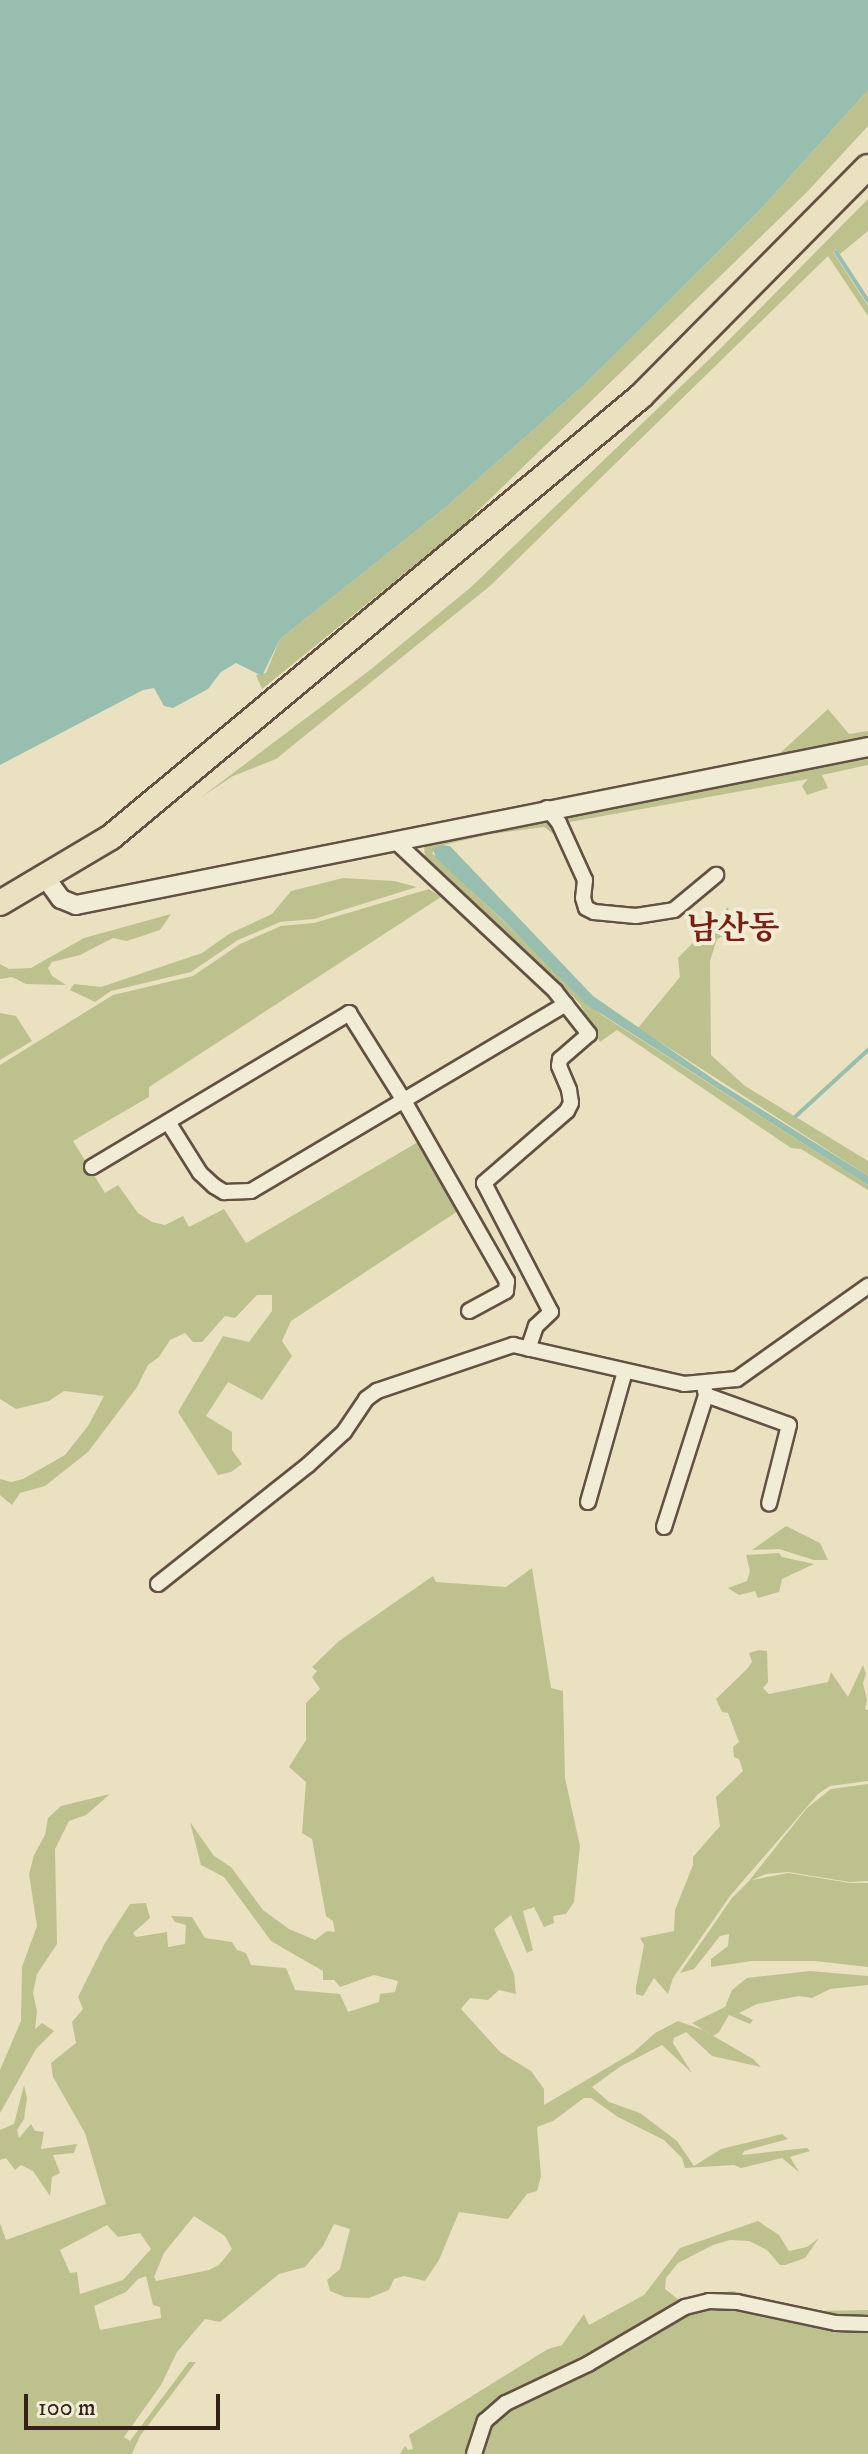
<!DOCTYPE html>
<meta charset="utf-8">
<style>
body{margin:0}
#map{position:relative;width:868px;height:2454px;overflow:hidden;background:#eae1c0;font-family:"IM FELL DW Pica","Noto Serif KR",serif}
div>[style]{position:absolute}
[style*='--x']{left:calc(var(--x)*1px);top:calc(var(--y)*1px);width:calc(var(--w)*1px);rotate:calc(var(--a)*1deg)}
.green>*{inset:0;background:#bdc18e}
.water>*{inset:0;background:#98beaf}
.stream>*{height:4px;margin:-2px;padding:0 2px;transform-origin:2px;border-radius:2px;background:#98beaf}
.roads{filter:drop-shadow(2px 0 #635143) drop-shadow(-2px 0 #635143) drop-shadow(0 2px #635143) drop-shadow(0 -2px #635143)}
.street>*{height:14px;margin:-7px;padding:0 7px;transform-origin:7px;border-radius:7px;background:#f1ecd6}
.secondary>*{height:18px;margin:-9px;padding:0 9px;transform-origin:9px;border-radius:9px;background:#f1ecd6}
.highway>*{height:24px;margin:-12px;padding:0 12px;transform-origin:12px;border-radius:12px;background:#eae1c0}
span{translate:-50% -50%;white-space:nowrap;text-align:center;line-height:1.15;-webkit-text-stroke:8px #f1ecd6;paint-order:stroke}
.quarter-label{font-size:32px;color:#7a1f14;font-weight:700}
.scale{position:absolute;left:24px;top:2394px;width:196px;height:36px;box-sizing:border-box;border:4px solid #362119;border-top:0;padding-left:10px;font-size:24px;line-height:28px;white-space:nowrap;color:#362119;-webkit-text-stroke:6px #f1ecd6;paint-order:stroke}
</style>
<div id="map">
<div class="green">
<div style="clip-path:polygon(868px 90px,868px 126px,807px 192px,458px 530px,262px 689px,256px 675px,266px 673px,280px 639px,446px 507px,584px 385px,760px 210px)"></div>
<div style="clip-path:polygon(868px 199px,868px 231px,840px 254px,836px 249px,833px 252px,868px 306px,868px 316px,828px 256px,490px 586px,276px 759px,233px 776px,200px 798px,370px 670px,470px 588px,721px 348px)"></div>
<div style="clip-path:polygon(828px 709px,849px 734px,868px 731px,868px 741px,778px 755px)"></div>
<div style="clip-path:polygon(868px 755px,868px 765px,822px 775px,828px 788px,807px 795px,802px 786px,808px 779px,564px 823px,562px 817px)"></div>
<div style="clip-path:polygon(543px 817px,559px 834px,555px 835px,544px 827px,491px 834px,443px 845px,432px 853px,602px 1015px,868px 1185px,868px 1190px,801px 1149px,791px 1148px,617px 1030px,600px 1042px,580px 1004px,556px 979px,425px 860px,424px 843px)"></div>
<div style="clip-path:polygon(343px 878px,394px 881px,417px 887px,314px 919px,280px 922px,238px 940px,191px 972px,111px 991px,95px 1002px,70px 990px,74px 984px,101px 987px,202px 953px,229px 934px,272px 914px,291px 891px)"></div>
<div style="clip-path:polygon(429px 889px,441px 897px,149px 1087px,149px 1097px,73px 1141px,105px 1193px,118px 1185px,138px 1213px,152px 1222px,165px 1225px,183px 1216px,189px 1227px,224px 1209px,246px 1243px,418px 1142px,405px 1121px,411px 1116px,461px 1209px,291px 1321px,282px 1341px,292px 1356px,262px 1400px,228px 1382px,206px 1416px,232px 1432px,232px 1450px,242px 1464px,231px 1472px,218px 1475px,178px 1412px,223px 1336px,249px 1342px,272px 1311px,272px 1295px,257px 1295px,235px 1318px,225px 1316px,202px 1342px,193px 1342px,185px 1333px,170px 1340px,159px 1357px,148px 1365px,137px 1387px,88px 1452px,45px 1486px,20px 1493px,12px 1505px,0 1495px,0 1479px,11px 1482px,23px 1479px,65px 1455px,88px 1426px,104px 1396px,64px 1391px,49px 1401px,16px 1409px,0 1399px,0 1065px,113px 995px,193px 976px,240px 944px,281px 926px,314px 923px)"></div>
<div style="clip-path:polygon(728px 907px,733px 931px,717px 939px,710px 961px,711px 1055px,745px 1086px,868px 1161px,868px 1176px,638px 1028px,680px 977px,678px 958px)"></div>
<div style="clip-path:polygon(171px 914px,160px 930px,127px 941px,113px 938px,80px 955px,52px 962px,48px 968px,52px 976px,66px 985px,26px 984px,12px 977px,0 979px,0 964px,9px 969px,31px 968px,84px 938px)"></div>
<div style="clip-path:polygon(0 1013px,16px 1016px,32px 1041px,0 1060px)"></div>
<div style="clip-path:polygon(786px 1526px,820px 1543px,828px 1560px,814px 1560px,779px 1549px,752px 1550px)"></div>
<div style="clip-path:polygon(779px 1553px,782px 1557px,814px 1564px,782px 1579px,779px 1592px,758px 1598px,755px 1591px,739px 1595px,728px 1588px,747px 1581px,750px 1571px,746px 1555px)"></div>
<div style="clip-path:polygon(evenodd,532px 1568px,551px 1688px,563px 1691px,565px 1778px,580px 1846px,574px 1902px,566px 1914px,553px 1916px,554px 1923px,544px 1927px,534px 1907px,523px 1911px,533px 1950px,527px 1953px,511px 1915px,494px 1929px,514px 1974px,516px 1994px,499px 1990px,488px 2000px,470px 1998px,461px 2009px,500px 2052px,531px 2071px,544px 2089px,544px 2105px,634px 2052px,655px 2033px,678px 2021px,703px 2030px,753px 2059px,761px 2067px,712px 2056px,686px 2032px,674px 2038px,673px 2043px,692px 2073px,662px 2045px,621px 2066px,592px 2087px,609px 2102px,640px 2113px,677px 2141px,694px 2166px,721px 2149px,782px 2134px,788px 2139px,744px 2151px,742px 2155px,807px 2148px,810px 2151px,790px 2157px,799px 2172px,782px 2158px,741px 2168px,734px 2165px,685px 2168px,682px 2158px,664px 2140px,618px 2117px,591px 2098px,584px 2098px,553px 2121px,537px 2127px,541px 2176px,537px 2191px,527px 2194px,508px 2219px,459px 2212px,439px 2260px,425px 2281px,404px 2276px,394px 2279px,389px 2290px,369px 2298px,345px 2297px,330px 2291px,327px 2280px,340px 2269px,350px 2229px,334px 2224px,323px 2246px,305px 2267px,279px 2274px,220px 2322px,205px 2319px,177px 2352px,161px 2385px,124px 2437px,130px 2441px,189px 2362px,196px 2362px,140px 2436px,132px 2454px,0 2454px,0 2223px,6px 2240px,106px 2204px,85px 2133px,53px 2077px,51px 2063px,76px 2043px,72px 2022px,83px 2009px,78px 1997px,105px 1943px,130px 1904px,146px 1903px,150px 1918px,133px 1933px,136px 1937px,167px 1932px,168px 1947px,185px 1944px,186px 1925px,175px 1922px,171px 1916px,192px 1917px,205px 1938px,232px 1942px,237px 1950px,246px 1953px,251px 1965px,286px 1968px,295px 1990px,340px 1994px,348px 2012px,379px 2002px,380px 1994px,395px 1992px,398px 1981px,374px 1975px,340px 1987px,334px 1980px,323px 1980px,323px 1971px,271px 1941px,224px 1877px,201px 1865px,190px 1822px,214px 1856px,231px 1867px,263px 1910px,289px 1929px,315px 1940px,327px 1931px,335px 1932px,333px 1921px,326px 1916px,312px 1839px,302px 1833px,306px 1782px,289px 1767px,306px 1740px,306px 1703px,320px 1689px,312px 1677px,317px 1671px,312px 1667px,339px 1641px,433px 1576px,436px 1582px,506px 1587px,532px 1568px,194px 2216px,225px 2236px,232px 2249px,219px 2265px,209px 2270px,156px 2281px,154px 2277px,164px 2253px,194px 2216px,532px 1568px,107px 2225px,118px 2237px,140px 2233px,151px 2249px,123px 2280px,80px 2294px,77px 2272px,70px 2273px,60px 2250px,107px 2225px,532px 1568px,146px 2276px,153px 2305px,160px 2307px,161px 2318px,100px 2330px,94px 2306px,126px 2292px,138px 2279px,146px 2276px)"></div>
<div style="clip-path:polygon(759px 1650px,767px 1651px,768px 1682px,763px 1688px,769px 1694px,828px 1682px,831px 1672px,848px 1697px,863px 1665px,866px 1674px,863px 1683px,867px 1700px,865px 1709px,868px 1710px,868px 1781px,830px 1786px,818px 1794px,730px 1896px,673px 1978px,668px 1994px,654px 1978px,643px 1996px,636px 1994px,636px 1987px,644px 1945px,640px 1938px,674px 1931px,675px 1910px,693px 1865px,693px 1857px,720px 1826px,716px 1797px,743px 1771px,739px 1759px,734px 1757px,733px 1747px,739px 1742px,728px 1713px,722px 1712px,716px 1699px,747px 1669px,752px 1662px,749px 1653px)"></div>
<div style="clip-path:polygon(868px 1784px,868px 1881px,850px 1882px,788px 1872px,766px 1874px,752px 1880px,788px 1873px,850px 1883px,868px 1883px,868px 1967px,815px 1961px,752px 1961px,711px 1967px,711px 1959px,728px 1946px,729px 1934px,720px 1936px,694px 1969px,680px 1973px,732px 1898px,748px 1882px,807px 1808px,831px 1789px)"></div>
<div style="clip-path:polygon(110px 1794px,86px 1815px,69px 1821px,55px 1849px,57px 1944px,37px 1974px,33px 1993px,37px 2011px,35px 2029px,42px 2023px,54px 2031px,36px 2049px,0 2113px,0 2070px,21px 2021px,22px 1967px,37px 1926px,29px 1874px,34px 1855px,45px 1835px,48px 1818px,61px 1806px)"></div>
<div style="clip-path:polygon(810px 1971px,868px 1976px,868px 1985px,830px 1989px,812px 1998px,799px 1996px,757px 2004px,739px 2013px,753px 2020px,750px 2024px,729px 2015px,719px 2032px,713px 2036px,692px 2023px,725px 2007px,732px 1990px,747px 1978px)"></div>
<div style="clip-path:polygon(24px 2085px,27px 2098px,24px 2119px,17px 2130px,19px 2138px,31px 2124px,35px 2131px,44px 2132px,41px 2149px,77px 2144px,74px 2153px,53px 2155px,60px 2173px,52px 2177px,50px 2196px,33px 2171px,21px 2165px,15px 2170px,6px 2158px,0 2160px,0 2130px,14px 2124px)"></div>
<div style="clip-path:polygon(758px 2221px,779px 2235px,789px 2251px,807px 2247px,819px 2238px,805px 2258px,785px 2265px,780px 2265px,767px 2250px,749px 2241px,730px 2240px,713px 2245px,678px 2263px,666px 2278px,665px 2289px,679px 2300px,733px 2291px,817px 2311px,868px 2310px,868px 2320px,847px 2321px,717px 2298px,644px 2327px,496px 2406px,472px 2454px,400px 2454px,405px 2446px,408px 2450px,413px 2449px,409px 2435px,548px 2349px,562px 2345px,584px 2314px,589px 2325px,644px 2295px,680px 2248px)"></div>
<div style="clip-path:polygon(698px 2304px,868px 2325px,868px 2454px,476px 2454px,486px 2422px)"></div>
</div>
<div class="water">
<div style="clip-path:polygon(0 0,868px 0,868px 90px,760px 210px,584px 385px,446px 507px,280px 639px,262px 676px,236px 663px,221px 672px,208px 689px,173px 708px,164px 706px,154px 688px,143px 690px,0 765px)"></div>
<div style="clip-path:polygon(443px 845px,450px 846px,593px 996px,719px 1083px,868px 1176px,868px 1185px,586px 1004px,503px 920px,436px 858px,433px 849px)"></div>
</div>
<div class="stream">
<div style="--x:836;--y:252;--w:59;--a:56.9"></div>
<div style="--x:796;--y:1116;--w:98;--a:-42.5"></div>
</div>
<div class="roads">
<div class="street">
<div style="--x:547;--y:808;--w:19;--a:51"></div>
<div style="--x:559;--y:823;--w:63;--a:65.5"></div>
<div style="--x:585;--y:880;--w:18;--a:96"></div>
<div style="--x:583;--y:898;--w:10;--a:73"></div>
<div style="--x:586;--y:908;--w:9;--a:27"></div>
<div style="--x:594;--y:912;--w:42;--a:5.4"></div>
<div style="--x:636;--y:916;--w:38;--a:-9"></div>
<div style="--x:674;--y:910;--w:55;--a:-39.8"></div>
<div style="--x:396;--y:842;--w:218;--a:43.1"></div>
<div style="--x:555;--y:991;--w:55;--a:51.7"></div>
<div style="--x:589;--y:1034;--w:38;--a:139"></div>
<div style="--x:560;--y:1059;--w:7;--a:98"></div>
<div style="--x:559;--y:1066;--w:26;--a:67"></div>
<div style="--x:569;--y:1090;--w:13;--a:81"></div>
<div style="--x:571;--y:1103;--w:9;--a:117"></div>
<div style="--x:567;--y:1111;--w:110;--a:139.1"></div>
<div style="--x:484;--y:1183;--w:145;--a:62.6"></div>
<div style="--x:551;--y:1312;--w:21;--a:137"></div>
<div style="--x:536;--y:1326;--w:24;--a:109"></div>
<div style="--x:168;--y:1122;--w:60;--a:57.9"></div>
<div style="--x:200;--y:1173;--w:19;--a:43"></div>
<div style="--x:214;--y:1186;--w:12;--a:31"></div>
<div style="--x:224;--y:1192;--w:27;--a:-2"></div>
<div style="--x:251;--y:1191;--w:366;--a:-30.7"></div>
<div style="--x:92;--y:1167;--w:300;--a:-30.9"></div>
<div style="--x:349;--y:1013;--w:102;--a:57.9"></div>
<div style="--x:403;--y:1099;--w:210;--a:60.3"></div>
<div style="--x:507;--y:1281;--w:10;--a:96"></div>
<div style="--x:506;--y:1291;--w:42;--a:151.6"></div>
<div style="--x:706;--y:1395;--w:88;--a:19.9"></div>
<div style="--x:789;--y:1425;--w:81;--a:104.2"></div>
<div style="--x:588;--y:1502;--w:136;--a:-74.2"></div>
<div style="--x:664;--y:1527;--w:139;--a:-72.3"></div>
<div style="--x:706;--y:1395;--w:9;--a:-103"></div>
<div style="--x:158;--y:1584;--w:191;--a:-38.4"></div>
<div style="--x:308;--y:1465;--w:49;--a:-42.5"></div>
<div style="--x:344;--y:1432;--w:40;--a:-56"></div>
<div style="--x:366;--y:1399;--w:14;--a:-36"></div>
<div style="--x:377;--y:1391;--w:144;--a:-18.7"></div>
<div style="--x:513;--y:1345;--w:175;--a:12.8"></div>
<div style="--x:684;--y:1384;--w:53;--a:-5.4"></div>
<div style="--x:737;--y:1379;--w:161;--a:-35.4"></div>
<div style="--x:474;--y:2454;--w:35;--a:-72"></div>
<div style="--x:485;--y:2421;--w:28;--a:-41"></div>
<div style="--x:506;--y:2403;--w:91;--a:-25.4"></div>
<div style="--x:588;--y:2364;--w:113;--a:-30.4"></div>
<div style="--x:685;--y:2307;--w:25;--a:-14"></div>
<div style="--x:709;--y:2301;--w:28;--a:2"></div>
<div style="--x:737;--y:2302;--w:101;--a:12"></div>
<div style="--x:836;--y:2323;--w:32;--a:2"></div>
</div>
<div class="secondary">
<div style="--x:45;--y:877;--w:27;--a:54"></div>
<div style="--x:61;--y:899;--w:16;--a:22"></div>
<div style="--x:76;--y:905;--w:808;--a:-11.28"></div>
</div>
<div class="highway">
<div style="--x:0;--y:903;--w:129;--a:-30.7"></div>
<div style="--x:111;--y:837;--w:689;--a:-39.76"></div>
<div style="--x:641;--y:396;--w:322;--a:-45.3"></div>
</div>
</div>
<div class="quarter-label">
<span style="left:733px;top:929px">남산동</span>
</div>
<div class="scale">100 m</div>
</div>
